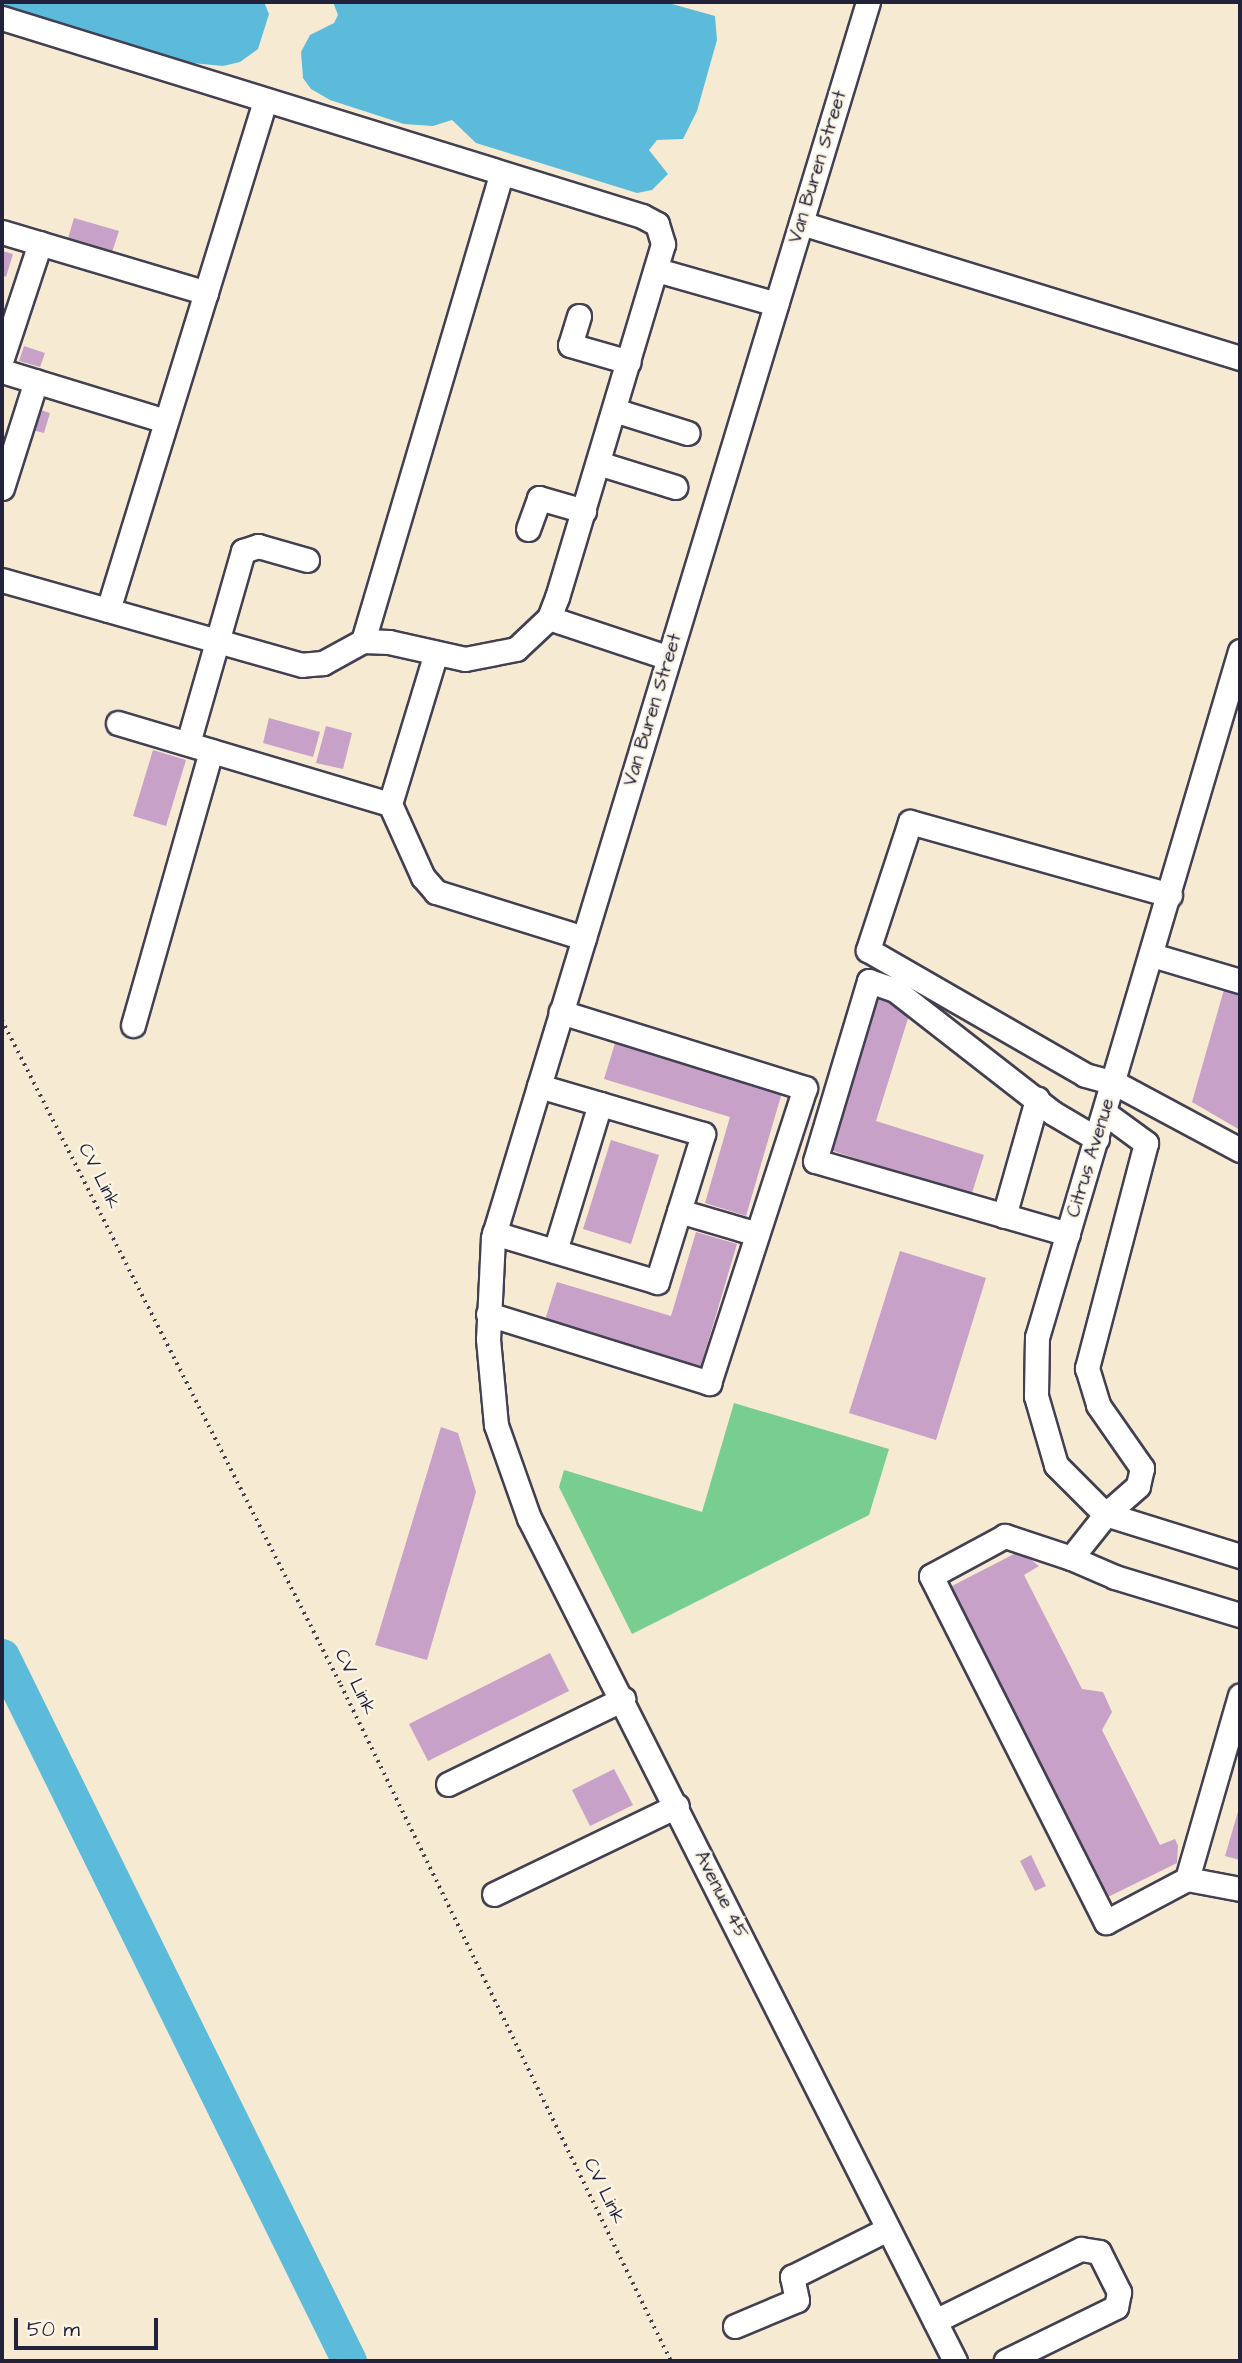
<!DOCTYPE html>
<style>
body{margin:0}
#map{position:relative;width:1242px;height:2363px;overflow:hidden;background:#f6ead2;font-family:"Architects Daughter",sans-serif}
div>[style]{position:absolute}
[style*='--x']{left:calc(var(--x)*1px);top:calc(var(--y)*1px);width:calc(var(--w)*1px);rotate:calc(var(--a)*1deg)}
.green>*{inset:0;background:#78cd91}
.water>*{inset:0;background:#5cbbda}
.river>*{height:35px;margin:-17.5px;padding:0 17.5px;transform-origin:17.5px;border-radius:17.5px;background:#5cbbda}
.building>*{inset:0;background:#c7a1c7}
.path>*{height:3.5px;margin-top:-1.75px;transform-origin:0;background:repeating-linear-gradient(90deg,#424052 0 2px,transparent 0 7px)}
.roads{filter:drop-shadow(2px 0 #424052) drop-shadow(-2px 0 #424052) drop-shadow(0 2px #424052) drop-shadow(0 -2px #424052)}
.minor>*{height:23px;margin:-11.5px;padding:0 11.5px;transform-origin:11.5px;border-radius:11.5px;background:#fff}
span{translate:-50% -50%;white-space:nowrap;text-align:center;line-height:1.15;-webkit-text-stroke:5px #fcf5e5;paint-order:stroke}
.street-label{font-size:19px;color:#22223b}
.frame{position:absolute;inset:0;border:4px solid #22223b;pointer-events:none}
.scale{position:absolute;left:14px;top:2318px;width:144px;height:32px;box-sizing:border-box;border:4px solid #22223b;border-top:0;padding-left:9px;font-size:21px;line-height:24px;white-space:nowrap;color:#22223b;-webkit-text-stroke:5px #fcf5e5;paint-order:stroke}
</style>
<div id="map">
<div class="green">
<div style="clip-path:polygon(734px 1403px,889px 1449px,869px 1515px,632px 1634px,559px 1487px,564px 1470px,702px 1512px)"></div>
</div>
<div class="water">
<div style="clip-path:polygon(2px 2px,264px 2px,269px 14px,258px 49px,240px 62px,223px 66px,192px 63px,82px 31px,2px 7px)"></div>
<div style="clip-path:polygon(333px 2px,665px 2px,715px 16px,717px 40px,697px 111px,683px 139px,657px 140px,649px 150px,668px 174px,652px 190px,637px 193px,476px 143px,452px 120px,433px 126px,404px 124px,330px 100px,311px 89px,303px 78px,301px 52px,310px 35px,334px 23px,338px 15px)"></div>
</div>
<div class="river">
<div style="--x:2;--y:1656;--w:786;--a:63.79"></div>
</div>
<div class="building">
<div style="clip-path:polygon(74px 218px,119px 231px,111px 255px,67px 242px)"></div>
<div style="clip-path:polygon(2px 251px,13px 254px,6px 277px,2px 275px)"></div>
<div style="clip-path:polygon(24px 346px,45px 353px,40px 367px,19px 361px)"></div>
<div style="clip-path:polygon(34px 408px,50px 413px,44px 433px,28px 429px)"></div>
<div style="clip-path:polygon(269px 718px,320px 732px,313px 757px,263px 743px)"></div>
<div style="clip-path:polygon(326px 726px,352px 733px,343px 769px,316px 763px)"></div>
<div style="clip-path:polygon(153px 750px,186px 760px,166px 826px,133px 816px)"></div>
<div style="clip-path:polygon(1225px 986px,1240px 990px,1240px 1130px,1192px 1102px)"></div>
<div style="clip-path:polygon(870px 994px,910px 1012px,876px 1121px,984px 1155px,971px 1196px,821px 1147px)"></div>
<div style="clip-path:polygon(616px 1040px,783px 1089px,746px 1216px,705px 1203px,730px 1117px,604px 1079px)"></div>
<div style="clip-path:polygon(611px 1140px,659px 1155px,631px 1244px,583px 1229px)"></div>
<div style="clip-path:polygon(696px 1232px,737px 1244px,700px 1369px,544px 1323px,557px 1282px,671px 1316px)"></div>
<div style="clip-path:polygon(900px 1251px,986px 1278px,936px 1440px,849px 1413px)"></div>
<div style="clip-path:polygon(441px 1427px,458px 1433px,476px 1492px,427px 1660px,375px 1645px)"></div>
<div style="clip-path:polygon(1020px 1551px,1039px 1566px,1024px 1575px,1082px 1689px,1103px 1692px,1112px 1712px,1102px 1730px,1160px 1845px,1175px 1839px,1178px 1846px,1177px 1863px,1108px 1897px,950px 1587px)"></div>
<div style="clip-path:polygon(550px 1653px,569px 1691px,428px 1761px,409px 1724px)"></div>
<div style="clip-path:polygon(614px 1769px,633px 1805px,590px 1826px,572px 1790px)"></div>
<div style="clip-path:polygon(1240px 1805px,1240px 1860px,1225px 1856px)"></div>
<div style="clip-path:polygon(1031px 1855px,1046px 1886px,1035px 1891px,1020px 1861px)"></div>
</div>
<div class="path">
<div style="--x:2;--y:1020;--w:746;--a:62.99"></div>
<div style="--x:341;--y:1685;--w:752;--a:63.98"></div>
</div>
<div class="roads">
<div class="minor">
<div style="--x:868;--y:2;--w:1292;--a:106.88"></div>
<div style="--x:493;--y:1238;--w:101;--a:92.8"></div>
<div style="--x:488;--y:1339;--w:86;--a:84.7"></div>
<div style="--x:496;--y:1425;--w:99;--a:70.5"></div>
<div style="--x:529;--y:1518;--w:945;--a:63.19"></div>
<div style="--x:2;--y:18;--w:670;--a:17.19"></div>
<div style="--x:642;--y:216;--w:17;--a:28"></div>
<div style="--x:657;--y:224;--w:21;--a:73"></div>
<div style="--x:663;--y:244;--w:369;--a:106.7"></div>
<div style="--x:557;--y:597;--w:22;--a:111"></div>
<div style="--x:549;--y:618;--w:45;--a:136.8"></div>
<div style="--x:516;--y:649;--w:52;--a:168.9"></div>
<div style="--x:465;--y:659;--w:78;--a:-167.4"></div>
<div style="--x:389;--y:642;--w:26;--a:-178"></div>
<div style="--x:363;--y:641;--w:46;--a:151.2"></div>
<div style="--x:323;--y:663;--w:21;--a:175"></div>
<div style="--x:302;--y:665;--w:312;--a:-164.2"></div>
<div style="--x:801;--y:223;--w:459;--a:17.1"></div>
<div style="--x:2;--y:232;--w:213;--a:16.6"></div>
<div style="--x:657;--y:270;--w:124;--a:15.9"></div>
<div style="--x:579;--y:316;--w:30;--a:107"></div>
<div style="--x:570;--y:345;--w:61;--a:16.1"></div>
<div style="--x:2;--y:358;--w:121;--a:-71.7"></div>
<div style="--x:2;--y:371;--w:171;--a:17"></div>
<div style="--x:614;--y:410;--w:77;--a:17.3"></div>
<div style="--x:598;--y:463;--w:81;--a:17.3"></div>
<div style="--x:2;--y:488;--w:112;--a:-72.4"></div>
<div style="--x:528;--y:529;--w:33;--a:-70"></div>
<div style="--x:539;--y:498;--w:47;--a:16.1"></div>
<div style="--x:108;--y:610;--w:533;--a:-72.86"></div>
<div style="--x:549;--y:618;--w:126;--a:18.4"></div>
<div style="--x:363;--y:641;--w:486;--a:-73.5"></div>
<div style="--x:1240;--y:651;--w:715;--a:106.48"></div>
<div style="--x:1037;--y:1337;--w:59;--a:91"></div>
<div style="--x:1036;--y:1396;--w:72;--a:73.8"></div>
<div style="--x:1056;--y:1465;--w:69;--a:45"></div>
<div style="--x:1105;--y:1514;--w:141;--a:17.3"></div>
<div style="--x:118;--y:723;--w:284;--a:16.6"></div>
<div style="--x:390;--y:804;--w:80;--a:65.7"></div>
<div style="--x:423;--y:877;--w:20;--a:49"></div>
<div style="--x:436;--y:892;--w:155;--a:17.3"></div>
<div style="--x:188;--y:743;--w:200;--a:-74"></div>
<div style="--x:243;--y:551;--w:16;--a:-18"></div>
<div style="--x:258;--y:546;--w:51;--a:15.9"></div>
<div style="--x:390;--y:804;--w:158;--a:-73.1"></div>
<div style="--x:1170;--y:895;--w:270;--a:-164.3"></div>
<div style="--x:910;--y:822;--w:135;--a:108.2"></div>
<div style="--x:868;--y:950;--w:250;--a:29.9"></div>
<div style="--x:1085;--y:1075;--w:31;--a:15"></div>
<div style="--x:1115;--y:1083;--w:142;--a:28.2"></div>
<div style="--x:1152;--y:955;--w:92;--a:16.5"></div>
<div style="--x:133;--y:1025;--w:285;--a:-74.1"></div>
<div style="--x:1105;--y:1113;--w:51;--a:36.2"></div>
<div style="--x:1146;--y:1143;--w:233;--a:104.7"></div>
<div style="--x:1087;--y:1368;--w:39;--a:73"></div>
<div style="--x:1098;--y:1405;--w:77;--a:55.1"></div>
<div style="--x:1142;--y:1468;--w:18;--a:103"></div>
<div style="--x:1138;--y:1486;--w:43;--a:138.8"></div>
<div style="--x:1106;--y:1514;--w:56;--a:128.5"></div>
<div style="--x:1071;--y:1558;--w:70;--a:-161.6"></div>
<div style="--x:1005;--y:1536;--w:84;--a:151.6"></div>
<div style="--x:931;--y:1576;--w:388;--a:63.2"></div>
<div style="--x:1106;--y:1922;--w:92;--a:-28"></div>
<div style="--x:1187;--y:1879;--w:54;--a:10.7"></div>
<div style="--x:679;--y:1211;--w:81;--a:16.4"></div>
<div style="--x:1004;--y:1216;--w:122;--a:-74.2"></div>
<div style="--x:494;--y:1233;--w:170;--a:16.7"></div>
<div style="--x:657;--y:1282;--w:155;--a:-72.7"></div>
<div style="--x:703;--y:1134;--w:171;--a:-163.7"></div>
<div style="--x:1068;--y:1234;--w:263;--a:-163.9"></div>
<div style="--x:815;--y:1161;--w:188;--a:-73.3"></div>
<div style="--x:869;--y:981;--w:28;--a:19"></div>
<div style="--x:895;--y:990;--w:200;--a:37.9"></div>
<div style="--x:1053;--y:1113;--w:51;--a:30.6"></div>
<div style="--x:555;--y:1251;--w:154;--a:-73"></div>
<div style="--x:488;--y:1314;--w:232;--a:17.3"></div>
<div style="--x:709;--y:1383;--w:310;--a:-72"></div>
<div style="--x:805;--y:1088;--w:256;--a:-162.7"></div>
<div style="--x:1071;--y:1558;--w:48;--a:23.4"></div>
<div style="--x:1115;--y:1577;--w:131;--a:16.9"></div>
<div style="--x:448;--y:1784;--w:195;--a:-25.9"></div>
<div style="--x:1187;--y:1879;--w:191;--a:-73.9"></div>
<div style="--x:494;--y:1894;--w:203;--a:-25.7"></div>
<div style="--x:935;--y:2321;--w:163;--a:-26.3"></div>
<div style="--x:1081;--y:2249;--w:18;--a:9"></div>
<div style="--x:1099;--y:2252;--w:45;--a:63.4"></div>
<div style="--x:1119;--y:2292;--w:15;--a:101"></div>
<div style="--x:1116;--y:2307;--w:123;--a:153.9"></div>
<div style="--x:735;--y:2326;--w:67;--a:-22.8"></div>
<div style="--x:797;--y:2300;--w:24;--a:-102"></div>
<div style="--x:792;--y:2277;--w:107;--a:-26.6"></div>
</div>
</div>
<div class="street-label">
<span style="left:818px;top:167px;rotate:-73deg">Van Buren Street</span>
<span style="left:653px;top:710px;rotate:-73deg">Van Buren Street</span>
<span style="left:1091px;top:1158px;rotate:-73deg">Citrus Avenue</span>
<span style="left:99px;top:1176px;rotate:63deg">CV Link</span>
<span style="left:355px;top:1682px;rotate:64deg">CV Link</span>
<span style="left:721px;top:1895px;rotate:63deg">Avenue 45</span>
<span style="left:604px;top:2191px;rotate:64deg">CV Link</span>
</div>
<div class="frame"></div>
<div class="scale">50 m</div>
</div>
